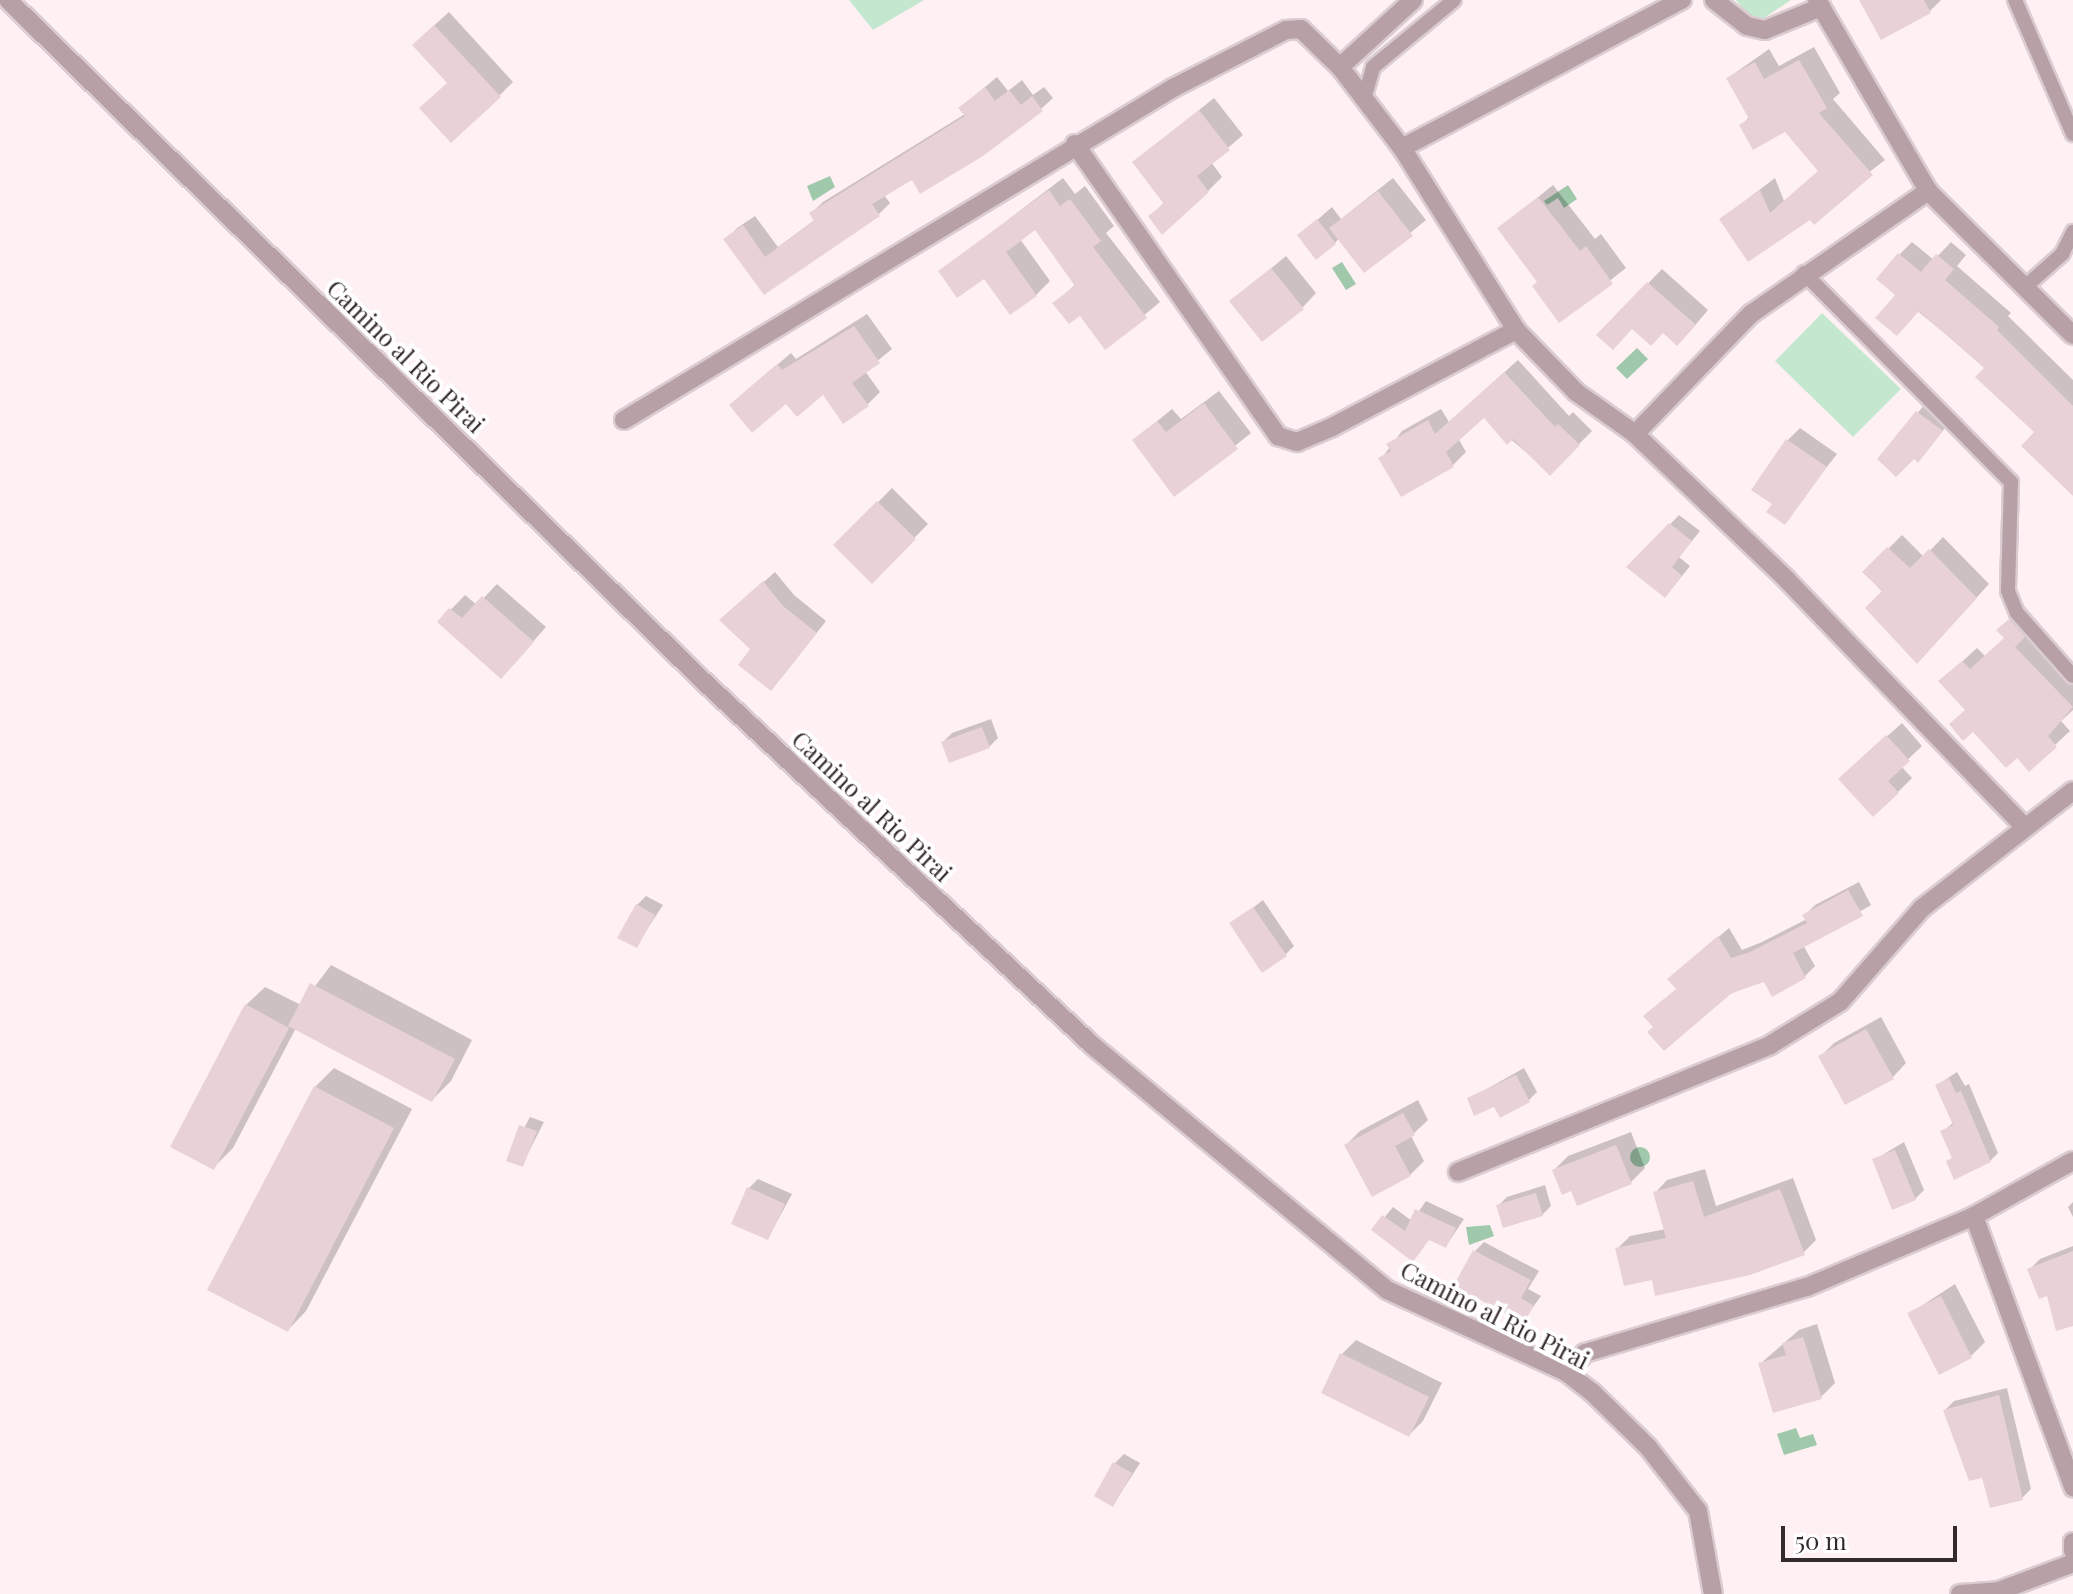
<!DOCTYPE html>
<style>
body{margin:0}
#map{position:relative;width:2073px;height:1594px;overflow:hidden;background:#fff0f4;font-family:"Playfair Display",serif}
div>[style]{position:absolute}
[style*='--x']{left:calc(var(--x)*1px);top:calc(var(--y)*1px);width:calc(var(--w)*1px);rotate:calc(var(--a)*1deg)}
.green>*{inset:0;background:#c4e8cf}
.water>*{inset:0;background:#a0c9ac}
.round{border-radius:50%}
.shadow>*{inset:0;background:#0003}
.building>*{inset:0;background:#e8d2d8}
.roads{filter:drop-shadow(2px 0 #daccd0) drop-shadow(-2px 0 #daccd0) drop-shadow(0 2px #daccd0) drop-shadow(0 -2px #daccd0)}
.pedestrian>*{height:14px;margin:-7px;padding:0 7px;transform-origin:7px;border-radius:7px;background:#b7a1a7}
.minor>*{height:18px;margin:-9px;padding:0 9px;transform-origin:9px;border-radius:9px;background:#b7a1a7}
span{translate:-50% -50%;white-space:nowrap;text-align:center;line-height:1.15;-webkit-text-stroke:8px #fff;paint-order:stroke}
.street-label{font-size:24px;color:#332a2c}
.scale{position:absolute;left:1781px;top:1526px;width:176px;height:36px;box-sizing:border-box;border:4px solid #332a2c;border-top:0;padding-left:10px;font-size:24px;line-height:28px;white-space:nowrap;color:#332a2c;-webkit-text-stroke:6px #fff;paint-order:stroke}
</style>
<div id="map">
<div class="green">
<div style="clip-path:polygon(849px 0,924px 0,873px 30px)"></div>
<div style="clip-path:polygon(1736px 0,1791px 0,1764px 18px,1749px 17px)"></div>
<div style="clip-path:polygon(1822px 313px,1901px 389px,1853px 437px,1775px 361px)"></div>
</div>
<div class="water">
<div style="clip-path:polygon(830px 176px,835px 187px,813px 201px,807px 186px)"></div>
<div style="clip-path:polygon(1568px 185px,1577px 199px,1564px 208px,1558px 198px,1547px 205px,1544px 201px)"></div>
<div style="clip-path:polygon(1342px 262px,1356px 284px,1346px 290px,1332px 268px)"></div>
<div style="clip-path:polygon(1637px 348px,1648px 359px,1627px 379px,1616px 368px)"></div>
<div class="round" style="left:1630px;top:1147px;width:20px;height:20px"></div>
<div style="clip-path:polygon(1490px 1225px,1494px 1236px,1469px 1245px,1466px 1227px)"></div>
<div style="clip-path:polygon(1796px 1428px,1800px 1438px,1813px 1434px,1817px 1445px,1784px 1455px,1777px 1434px)"></div>
</div>
<div class="shadow">
<div style="clip-path:polygon(1861px 0,1941px 0,1930px 11px)"></div>
<div style="clip-path:polygon(449px 12px,513px 82px,499px 96px,449px 82px,428px 31px)"></div>
<div style="clip-path:polygon(1814px 47px,1840px 93px,1833px 99px,1885px 160px,1811px 217px,1721px 219px,1775px 178px,1784px 201px,1820px 170px,1785px 130px,1742px 125px,1750px 116px,1728px 78px,1769px 49px,1779px 66px)"></div>
<div style="clip-path:polygon(997px 77px,1008px 91px,1022px 80px,1033px 95px,1044px 87px,1053px 98px,1041px 109px,884px 195px,890px 203px,879px 214px,764px 293px,726px 240px,737px 228px,755px 216px,778px 247px,816px 219px,811px 213px,823px 202px,965px 114px,960px 108px)"></div>
<div style="clip-path:polygon(1214px 98px,1243px 135px,1211px 162px,1222px 177px,1208px 191px,1150px 216px,1165px 202px,1134px 162px)"></div>
<div style="clip-path:polygon(1063px 178px,1075px 194px,1085px 186px,1114px 226px,1106px 233px,1160px 302px,1106px 347px,1080px 313px,1055px 303px,1076px 284px,1035px 228px,1020px 239px,1050px 281px,1036px 295px,984px 276px,941px 271px)"></div>
<div style="clip-path:polygon(1393px 178px,1426px 220px,1364px 271px,1339px 238px,1335px 243px,1300px 235px,1332px 207px,1341px 219px)"></div>
<div style="clip-path:polygon(1553px 185px,1595px 239px,1601px 234px,1626px 268px,1560px 320px,1539px 281px,1499px 229px)"></div>
<div style="clip-path:polygon(1912px 242px,1934px 260px,1951px 242px,1966px 255px,1957px 266px,2011px 313px,2008px 316px,2073px 380px,2073px 483px,1987px 368px,1898px 295px,1900px 254px)"></div>
<div style="clip-path:polygon(1286px 256px,1316px 293px,1303px 307px,1232px 301px)"></div>
<div style="clip-path:polygon(1662px 269px,1708px 310px,1691px 330px,1633px 327px,1598px 335px)"></div>
<div style="clip-path:polygon(867px 314px,892px 349px,865px 371px,880px 392px,868px 404px,823px 392px,786px 401px,744px 393px,791px 353px,796px 359px)"></div>
<div style="clip-path:polygon(1518px 360px,1569px 416px,1573px 412px,1592px 431px,1550px 473px,1484px 416px,1458px 438px,1466px 452px,1453px 465px,1381px 459px,1402px 431px,1441px 409px,1449px 422px)"></div>
<div style="clip-path:polygon(1219px 391px,1251px 433px,1175px 494px,1134px 440px,1172px 409px,1181px 419px)"></div>
<div style="clip-path:polygon(1925px 404px,1949px 423px,1925px 453px,1880px 459px)"></div>
<div style="clip-path:polygon(1800px 428px,1837px 454px,1784px 522px,1775px 504px,1787px 441px)"></div>
<div style="clip-path:polygon(892px 488px,928px 524px,872px 581px,836px 545px)"></div>
<div style="clip-path:polygon(1679px 515px,1700px 531px,1679px 557px,1690px 566px,1674px 586px,1629px 567px)"></div>
<div style="clip-path:polygon(1902px 535px,1924px 557px,1943px 537px,1989px 584px,1930px 648px,1865px 572px)"></div>
<div style="clip-path:polygon(775px 572px,794px 595px,826px 621px,782px 677px,753px 648px,733px 609px)"></div>
<div style="clip-path:polygon(497px 584px,546px 627px,515px 662px,440px 621px,465px 595px,477px 605px)"></div>
<div style="clip-path:polygon(2024px 606px,2038px 622px,2028px 632px,2073px 679px,2073px 710px,2061px 721px,2070px 731px,2029px 769px,1967px 709px,1955px 668px,1977px 648px,1985px 656px,2006px 637px,1999px 630px)"></div>
<div style="clip-path:polygon(991px 719px,998px 738px,989px 747px,943px 742px,952px 733px)"></div>
<div style="clip-path:polygon(1902px 723px,1922px 746px,1901px 766px,1912px 778px,1898px 792px,1855px 765px)"></div>
<div style="clip-path:polygon(1859px 882px,1871px 905px,1803px 945px,1815px 966px,1805px 976px,1772px 994px,1764px 979px,1655px 1027px,1678px 988px,1680px 970px,1729px 928px,1742px 950px,1762px 942px,1807px 919px,1805px 915px,1815px 905px)"></div>
<div style="clip-path:polygon(646px 896px,663px 905px,636px 946px,637px 905px)"></div>
<div style="clip-path:polygon(1263px 900px,1294px 946px,1285px 955px,1232px 924px)"></div>
<div style="clip-path:polygon(331px 965px,472px 1040px,451px 1081px,432px 1100px,296px 1028px,233px 1148px,214px 1167px,246px 1005px,265px 987px,301px 1005px)"></div>
<div style="clip-path:polygon(1881px 1017px,1906px 1063px,1893px 1077px,1820px 1057px,1834px 1043px)"></div>
<div style="clip-path:polygon(334px 1068px,412px 1109px,306px 1311px,288px 1330px,315px 1087px)"></div>
<div style="clip-path:polygon(1524px 1068px,1537px 1092px,1529px 1100px,1501px 1115px,1495px 1104px,1469px 1099px)"></div>
<div style="clip-path:polygon(1957px 1072px,1965px 1086px,1969px 1084px,1998px 1153px,1990px 1161px,1948px 1162px,1954px 1156px,1942px 1132px,1954px 1122px,1937px 1085px)"></div>
<div style="clip-path:polygon(1418px 1100px,1428px 1120px,1411px 1136px,1424px 1161px,1410px 1175px,1346px 1145px,1360px 1131px)"></div>
<div style="clip-path:polygon(530px 1117px,544px 1122px,522px 1165px,508px 1159px)"></div>
<div style="clip-path:polygon(1631px 1132px,1645px 1168px,1631px 1182px,1572px 1188px,1554px 1170px,1568px 1156px)"></div>
<div style="clip-path:polygon(1904px 1142px,1924px 1190px,1915px 1199px,1874px 1160px)"></div>
<div style="clip-path:polygon(1705px 1169px,1716px 1206px,1793px 1178px,1816px 1240px,1803px 1253px,1653px 1277px,1618px 1248px,1630px 1236px,1666px 1229px,1655px 1193px,1667px 1180px)"></div>
<div style="clip-path:polygon(758px 1179px,792px 1194px,768px 1238px,749px 1188px)"></div>
<div style="clip-path:polygon(1545px 1185px,1551px 1206px,1542px 1215px,1498px 1206px,1507px 1197px)"></div>
<div style="clip-path:polygon(1426px 1201px,1464px 1219px,1446px 1246px,1430px 1238px,1374px 1230px,1393px 1207px,1412px 1221px)"></div>
<div style="clip-path:polygon(2073px 1202px,2073px 1217px,2068px 1207px)"></div>
<div style="clip-path:polygon(1484px 1242px,1539px 1271px,1528px 1289px,1541px 1296px,1522px 1322px,1472px 1293px,1466px 1298px,1475px 1251px)"></div>
<div style="clip-path:polygon(2073px 1246px,2073px 1324px,2029px 1270px,2040px 1259px)"></div>
<div style="clip-path:polygon(1955px 1284px,1985px 1342px,1971px 1356px,1909px 1314px)"></div>
<div style="clip-path:polygon(1817px 1324px,1835px 1383px,1821px 1397px,1760px 1364px,1799px 1330px)"></div>
<div style="clip-path:polygon(1356px 1340px,1442px 1383px,1423px 1421px,1409px 1435px,1342px 1354px)"></div>
<div style="clip-path:polygon(2007px 1388px,2031px 1489px,2022px 1498px,1984px 1476px,1945px 1410px,1954px 1401px)"></div>
<div style="clip-path:polygon(1124px 1454px,1140px 1463px,1113px 1505px,1115px 1463px)"></div>
</div>
<div class="building">
<div style="clip-path:polygon(1859px 0,1924px 0,1931px 13px,1881px 40px)"></div>
<div style="clip-path:polygon(434px 25px,501px 97px,451px 143px,419px 108px,447px 83px,412px 45px)"></div>
<div style="clip-path:polygon(1799px 60px,1827px 108px,1819px 113px,1873px 175px,1814px 225px,1810px 220px,1748px 262px,1719px 219px,1760px 190px,1770px 213px,1818px 171px,1785px 132px,1753px 150px,1739px 125px,1749px 119px,1726px 78px,1755px 62px,1764px 79px)"></div>
<div style="clip-path:polygon(985px 87px,995px 101px,1009px 90px,1021px 105px,1032px 96px,1043px 111px,983px 156px,920px 194px,912px 180px,872px 204px,880px 216px,764px 295px,723px 239px,743px 225px,765px 257px,814px 221px,809px 213px,965px 116px,958px 108px)"></div>
<div style="clip-path:polygon(1199px 110px,1230px 150px,1197px 176px,1209px 192px,1162px 235px,1148px 216px,1164px 204px,1132px 162px)"></div>
<div style="clip-path:polygon(1049px 190px,1060px 206px,1070px 199px,1101px 241px,1093px 247px,1147px 318px,1105px 350px,1080px 316px,1069px 324px,1052px 303px,1075px 286px,1035px 230px,1006px 252px,1037px 296px,1010px 315px,984px 279px,957px 298px,938px 271px)"></div>
<div style="clip-path:polygon(1378px 191px,1413px 236px,1364px 273px,1329px 228px)"></div>
<div style="clip-path:polygon(1538px 197px,1580px 251px,1586px 246px,1613px 284px,1559px 323px,1532px 286px,1537px 282px,1497px 228px)"></div>
<div style="clip-path:polygon(1317px 219px,1336px 244px,1316px 260px,1297px 235px)"></div>
<div style="clip-path:polygon(1898px 253px,1921px 272px,1936px 254px,1954px 269px,1945px 280px,1999px 327px,1997px 330px,2073px 406px,2073px 496px,2021px 446px,2034px 432px,1975px 377px,1984px 368px,1919px 311px,1897px 336px,1875px 318px,1895px 295px,1876px 279px)"></div>
<div style="clip-path:polygon(1271px 268px,1304px 309px,1262px 342px,1229px 301px)"></div>
<div style="clip-path:polygon(1647px 282px,1696px 325px,1677px 346px,1663px 333px,1651px 346px,1632px 329px,1613px 350px,1596px 335px)"></div>
<div style="clip-path:polygon(854px 326px,880px 363px,852px 383px,869px 406px,843px 424px,823px 395px,797px 417px,786px 404px,752px 433px,729px 405px,777px 364px,782px 370px)"></div>
<div style="clip-path:polygon(1504px 372px,1555px 427px,1558px 424px,1580px 445px,1550px 476px,1513px 439px,1507px 445px,1484px 418px,1446px 452px,1454px 467px,1401px 497px,1378px 458px,1391px 451px,1386px 444px,1428px 420px,1435px 434px)"></div>
<div style="clip-path:polygon(1204px 403px,1238px 449px,1174px 497px,1132px 440px,1157px 421px,1166px 432px)"></div>
<div style="clip-path:polygon(1916px 411px,1943px 431px,1918px 463px,1914px 459px,1896px 477px,1877px 459px)"></div>
<div style="clip-path:polygon(1786px 439px,1827px 467px,1785px 525px,1766px 512px,1772px 504px,1751px 490px)"></div>
<div style="clip-path:polygon(877px 501px,916px 539px,872px 584px,833px 545px)"></div>
<div style="clip-path:polygon(1669px 523px,1692px 541px,1672px 567px,1682px 576px,1665px 598px,1626px 567px)"></div>
<div style="clip-path:polygon(1887px 547px,1910px 568px,1929px 549px,1977px 598px,1917px 664px,1865px 608px,1882px 591px,1862px 572px)"></div>
<div style="clip-path:polygon(763px 581px,783px 606px,817px 633px,771px 691px,738px 665px,750px 649px,719px 620px)"></div>
<div style="clip-path:polygon(482px 596px,534px 642px,501px 679px,437px 622px,449px 608px,462px 618px)"></div>
<div style="clip-path:polygon(2009px 619px,2025px 637px,2015px 647px,2073px 707px,2048px 736px,2057px 747px,2029px 772px,2017px 758px,2006px 768px,1973px 732px,1963px 741px,1949px 724px,1965px 710px,1938px 681px,1962px 661px,1970px 669px,2004px 638px,1996px 630px)"></div>
<div style="clip-path:polygon(982px 727px,990px 748px,949px 763px,941px 742px)"></div>
<div style="clip-path:polygon(1886px 735px,1910px 761px,1888px 781px,1899px 793px,1873px 817px,1838px 779px)"></div>
<div style="clip-path:polygon(1848px 890px,1863px 916px,1793px 953px,1806px 978px,1772px 997px,1764px 982px,1732px 993px,1664px 1051px,1647px 1032px,1653px 1027px,1643px 1016px,1676px 989px,1667px 979px,1718px 936px,1731px 958px,1750px 952px,1807px 923px,1802px 915px)"></div>
<div style="clip-path:polygon(636px 904px,655px 915px,637px 948px,617px 938px)"></div>
<div style="clip-path:polygon(1253px 907px,1287px 956px,1262px 973px,1229px 923px)"></div>
<div style="clip-path:polygon(310px 983px,455px 1059px,432px 1102px,288px 1026px)"></div>
<div style="clip-path:polygon(245px 1004px,289px 1028px,214px 1170px,170px 1147px)"></div>
<div style="clip-path:polygon(1866px 1029px,1894px 1079px,1845px 1105px,1818px 1056px)"></div>
<div style="clip-path:polygon(1516px 1075px,1530px 1102px,1500px 1118px,1494px 1107px,1474px 1116px,1467px 1098px)"></div>
<div style="clip-path:polygon(1949px 1078px,1956px 1093px,1961px 1091px,1991px 1162px,1954px 1180px,1946px 1161px,1952px 1158px,1940px 1131px,1953px 1125px,1935px 1085px)"></div>
<div style="clip-path:polygon(314px 1086px,394px 1128px,288px 1332px,207px 1290px)"></div>
<div style="clip-path:polygon(1403px 1113px,1415px 1135px,1395px 1146px,1411px 1176px,1372px 1197px,1344px 1145px)"></div>
<div style="clip-path:polygon(519px 1125px,537px 1131px,523px 1167px,506px 1161px)"></div>
<div style="clip-path:polygon(1616px 1145px,1632px 1184px,1577px 1206px,1571px 1191px,1562px 1195px,1552px 1170px)"></div>
<div style="clip-path:polygon(1895px 1150px,1916px 1200px,1892px 1210px,1872px 1159px)"></div>
<div style="clip-path:polygon(1693px 1181px,1704px 1217px,1780px 1189px,1805px 1255px,1750px 1275px,1655px 1296px,1652px 1280px,1624px 1286px,1615px 1248px,1666px 1238px,1653px 1192px)"></div>
<div style="clip-path:polygon(747px 1187px,785px 1204px,768px 1240px,731px 1224px)"></div>
<div style="clip-path:polygon(1536px 1193px,1543px 1216px,1503px 1228px,1496px 1205px)"></div>
<div style="clip-path:polygon(1415px 1209px,1456px 1228px,1446px 1248px,1429px 1240px,1413px 1262px,1371px 1230px,1382px 1215px,1405px 1231px)"></div>
<div style="clip-path:polygon(1473px 1250px,1531px 1280px,1521px 1298px,1534px 1306px,1523px 1324px,1470px 1294px,1467px 1301px,1450px 1292px)"></div>
<div style="clip-path:polygon(2073px 1251px,2073px 1326px,2056px 1331px,2047px 1296px,2039px 1299px,2027px 1269px)"></div>
<div style="clip-path:polygon(1941px 1296px,1972px 1358px,1939px 1375px,1907px 1313px)"></div>
<div style="clip-path:polygon(1803px 1337px,1822px 1399px,1773px 1413px,1758px 1363px,1786px 1355px,1782px 1343px)"></div>
<div style="clip-path:polygon(1340px 1353px,1429px 1397px,1409px 1437px,1321px 1393px)"></div>
<div style="clip-path:polygon(1999px 1395px,2023px 1500px,1990px 1508px,1982px 1478px,1969px 1481px,1943px 1410px)"></div>
<div style="clip-path:polygon(1113px 1462px,1132px 1473px,1113px 1507px,1094px 1496px)"></div>
</div>
<div class="roads">
<div class="pedestrian">
<div style="--x:2015;--y:0;--w:146;--a:66.6"></div>
<div style="--x:1364;--y:99;--w:33;--a:-74"></div>
<div style="--x:1373;--y:67;--w:105;--a:-39.6"></div>
<div style="--x:1804;--y:273;--w:294;--a:45.3"></div>
<div style="--x:2011;--y:482;--w:109;--a:91.6"></div>
<div style="--x:2008;--y:591;--w:24;--a:68"></div>
<div style="--x:2017;--y:613;--w:84;--a:48.4"></div>
<div style="--x:2025;--y:287;--w:50;--a:-41.7"></div>
<div style="--x:2062;--y:254;--w:25;--a:-63"></div>
</div>
<div class="minor">
<div style="--x:8;--y:0;--w:967;--a:44.41"></div>
<div style="--x:699;--y:677;--w:538;--a:43.12"></div>
<div style="--x:1092;--y:1045;--w:383;--a:39.7"></div>
<div style="--x:1387;--y:1290;--w:197;--a:24.6"></div>
<div style="--x:1566;--y:1372;--w:33;--a:38"></div>
<div style="--x:1592;--y:1392;--w:78;--a:44.5"></div>
<div style="--x:1648;--y:1447;--w:81;--a:52"></div>
<div style="--x:1698;--y:1511;--w:84;--a:79.8"></div>
<div style="--x:1714;--y:0;--w:42;--a:38.2"></div>
<div style="--x:1747;--y:26;--w:18;--a:13"></div>
<div style="--x:1765;--y:30;--w:61;--a:-22.3"></div>
<div style="--x:1817;--y:0;--w:221;--a:59.8"></div>
<div style="--x:1928;--y:191;--w:204;--a:44.8"></div>
<div style="--x:1340;--y:67;--w:99;--a:-42.5"></div>
<div style="--x:1075;--y:144;--w:356;--a:55.2"></div>
<div style="--x:1278;--y:436;--w:20;--a:18"></div>
<div style="--x:1297;--y:442;--w:38;--a:-23"></div>
<div style="--x:1332;--y:427;--w:208;--a:-27.8"></div>
<div style="--x:1402;--y:148;--w:317;--a:-27.9"></div>
<div style="--x:624;--y:420;--w:642;--a:-31.16"></div>
<div style="--x:1173;--y:88;--w:127;--a:-27.2"></div>
<div style="--x:1286;--y:30;--w:15;--a:-4"></div>
<div style="--x:1301;--y:29;--w:54;--a:44.3"></div>
<div style="--x:1340;--y:67;--w:102;--a:52.6"></div>
<div style="--x:1402;--y:148;--w:215;--a:57.9"></div>
<div style="--x:1516;--y:330;--w:86;--a:45.9"></div>
<div style="--x:1576;--y:392;--w:72;--a:35.4"></div>
<div style="--x:1635;--y:434;--w:211;--a:43.8"></div>
<div style="--x:1787;--y:580;--w:340;--a:46.1"></div>
<div style="--x:1635;--y:434;--w:167;--a:-46"></div>
<div style="--x:1751;--y:314;--w:216;--a:-34.8"></div>
<div style="--x:1458;--y:1172;--w:337;--a:-22.1"></div>
<div style="--x:1770;--y:1045;--w:82;--a:-31.6"></div>
<div style="--x:1840;--y:1002;--w:125;--a:-48.9"></div>
<div style="--x:1922;--y:908;--w:191;--a:-37.8"></div>
<div style="--x:1974;--y:1216;--w:289;--a:69.9"></div>
<div style="--x:1566;--y:1372;--w:27;--a:-45"></div>
<div style="--x:1585;--y:1353;--w:232;--a:-16.6"></div>
<div style="--x:1807;--y:1287;--w:181;--a:-23"></div>
<div style="--x:1974;--y:1216;--w:113;--a:-29.1"></div>
<div style="--x:2073;--y:1542;--w:9;--a:90"></div>
<div style="--x:1960;--y:1594;--w:39;--a:-4"></div>
<div style="--x:1999;--y:1591;--w:79;--a:-20.7"></div>
</div>
</div>
<div class="street-label">
<span style="left:406px;top:356px;rotate:44deg">Camino al Rio Pirai</span>
<span style="left:872px;top:806px;rotate:43deg">Camino al Rio Pirai</span>
<span style="left:1495px;top:1315px;rotate:27deg">Camino al Rio Pirai</span>
</div>
<div class="scale">50 m</div>
</div>
